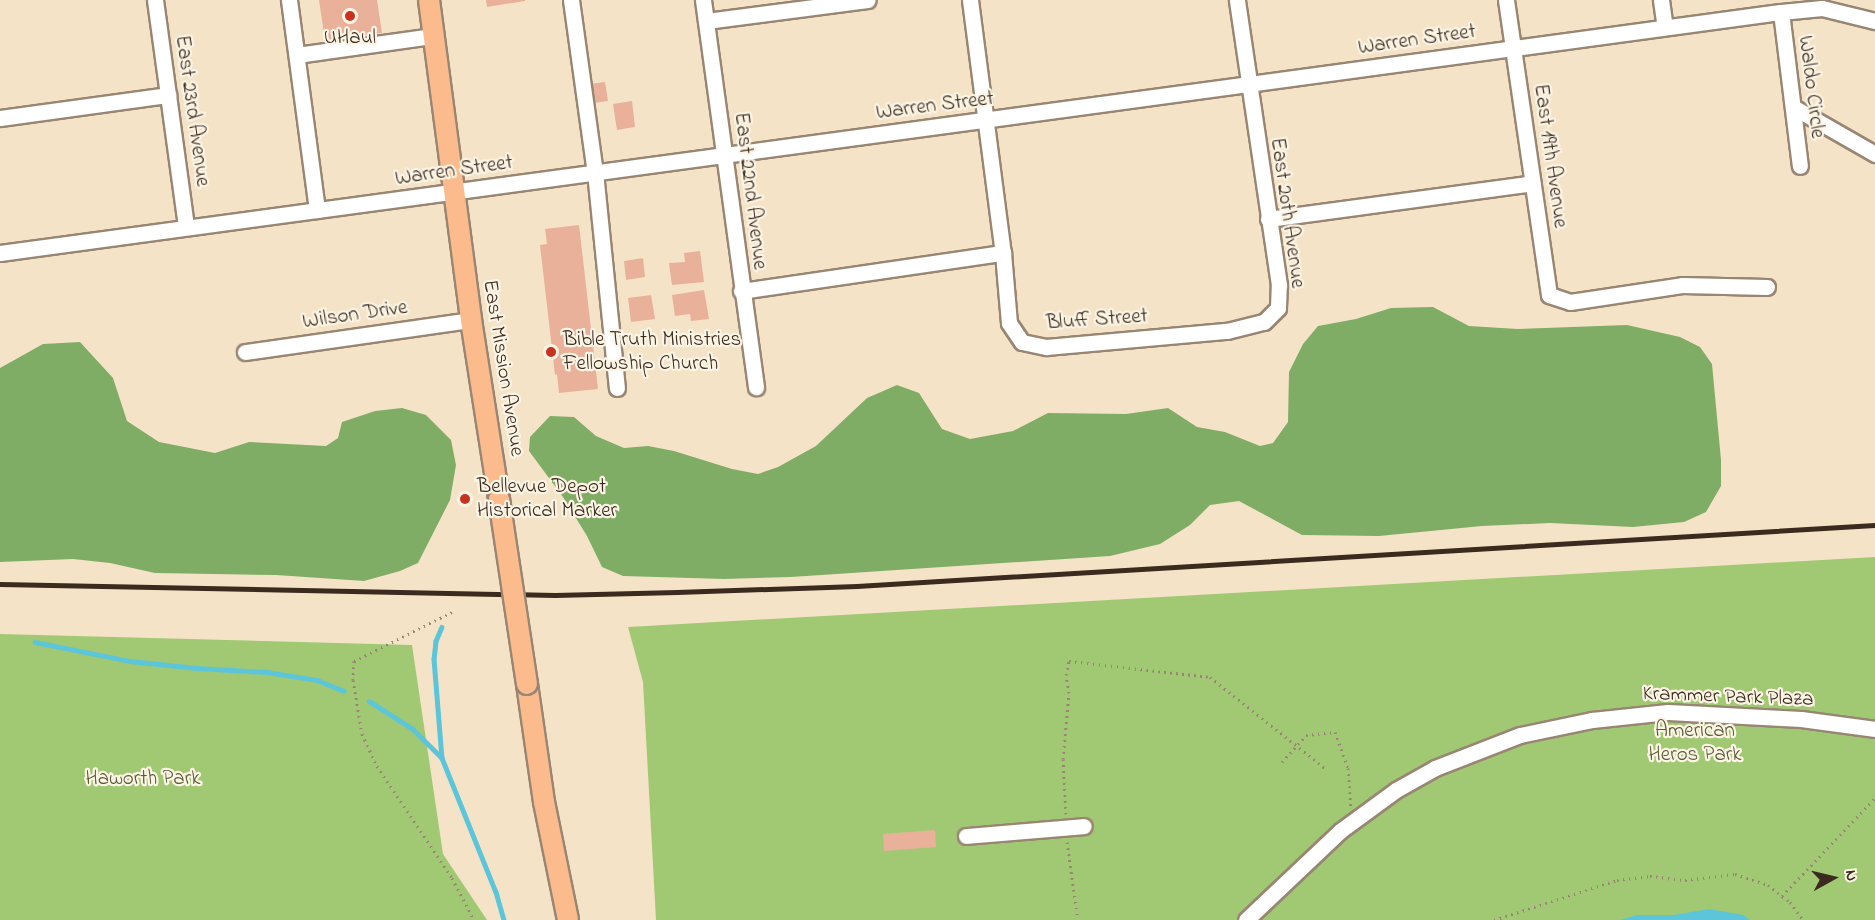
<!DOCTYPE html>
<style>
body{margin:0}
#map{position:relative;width:1875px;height:920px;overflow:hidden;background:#f5e3c8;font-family:"Indie Flower",sans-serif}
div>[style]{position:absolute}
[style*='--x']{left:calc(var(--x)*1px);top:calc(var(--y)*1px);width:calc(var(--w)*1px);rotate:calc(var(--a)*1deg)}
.green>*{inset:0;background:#a1c974}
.forest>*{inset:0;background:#80ad66}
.water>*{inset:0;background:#5dc5d9}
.stream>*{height:4.5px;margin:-2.25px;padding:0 2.25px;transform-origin:2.25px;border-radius:2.25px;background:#5dc5d9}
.building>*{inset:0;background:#e9b19a}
.path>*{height:3px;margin-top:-1.5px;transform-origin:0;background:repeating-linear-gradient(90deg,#988673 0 1.5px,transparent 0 6px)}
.roads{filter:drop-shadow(2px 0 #988673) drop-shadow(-2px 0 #988673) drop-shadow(0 2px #988673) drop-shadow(0 -2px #988673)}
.minor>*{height:15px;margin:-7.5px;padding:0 7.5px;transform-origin:7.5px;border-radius:7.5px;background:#fff}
.major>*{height:20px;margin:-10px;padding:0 10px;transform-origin:10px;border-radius:10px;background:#fbbb8c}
.rail>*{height:4.5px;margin:-2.25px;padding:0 2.25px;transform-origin:2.25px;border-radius:2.25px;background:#3b2a1e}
.bridges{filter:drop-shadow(2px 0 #988673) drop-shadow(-2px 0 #988673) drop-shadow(0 2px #988673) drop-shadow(0 -2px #988673)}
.major-bridge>*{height:20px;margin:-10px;padding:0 10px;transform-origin:10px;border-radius:10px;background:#fbbb8c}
.dots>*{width:16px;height:16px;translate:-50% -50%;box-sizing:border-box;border:3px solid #fcf5e5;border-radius:50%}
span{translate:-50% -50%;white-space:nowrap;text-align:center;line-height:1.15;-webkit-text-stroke:4.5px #fcf5e5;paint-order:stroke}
.poi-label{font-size:21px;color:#3b2a1e}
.left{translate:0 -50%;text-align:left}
.street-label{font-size:21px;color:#3b2a1e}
.park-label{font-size:21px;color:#5a5a38}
.north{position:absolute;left:1803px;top:848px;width:60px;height:60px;-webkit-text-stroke:4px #fcf5e5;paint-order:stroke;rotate:82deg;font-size:16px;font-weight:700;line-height:24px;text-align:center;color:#3b2a1e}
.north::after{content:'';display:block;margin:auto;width:21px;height:27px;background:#3b2a1e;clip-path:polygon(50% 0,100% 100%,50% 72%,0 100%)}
</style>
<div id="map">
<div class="green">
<div style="clip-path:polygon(1875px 557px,1875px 920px,656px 920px,643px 682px,628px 627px)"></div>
<div style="clip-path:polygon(0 634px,412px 645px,443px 854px,487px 920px,0 920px)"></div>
</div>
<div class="forest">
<div style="clip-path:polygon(1433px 307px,1469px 326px,1518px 329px,1627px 325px,1680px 337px,1700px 347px,1712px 364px,1721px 460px,1721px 486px,1706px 512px,1684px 522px,1633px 527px,1550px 523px,1482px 526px,1379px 536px,1302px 535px,1239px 501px,1210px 505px,1190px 525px,1160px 544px,1110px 556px,791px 577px,724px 579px,623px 576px,602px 567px,587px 536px,563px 497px,529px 451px,530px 437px,550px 416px,574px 417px,596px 436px,624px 448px,648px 446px,674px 451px,732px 469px,758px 474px,778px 467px,816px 446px,867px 398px,897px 385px,919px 393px,942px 429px,970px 439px,1013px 431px,1048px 413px,1126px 414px,1168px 408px,1197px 427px,1225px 432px,1260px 446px,1273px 443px,1288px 422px,1289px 372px,1303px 344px,1318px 326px,1356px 319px,1391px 308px)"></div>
<div style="clip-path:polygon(80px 342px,113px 378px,127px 421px,159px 442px,215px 453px,249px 442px,326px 446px,338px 438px,342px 422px,375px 411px,402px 408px,426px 415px,451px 440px,456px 465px,450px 500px,418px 563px,400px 571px,364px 581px,276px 575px,155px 573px,110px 563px,73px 559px,0 562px,0 368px,43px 344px)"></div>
</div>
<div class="water">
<div style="clip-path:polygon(1709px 909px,1743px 915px,1750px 920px,1620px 920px,1637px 915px,1674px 915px)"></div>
</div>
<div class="stream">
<div style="--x:442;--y:627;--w:15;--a:113"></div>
<div style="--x:436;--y:641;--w:18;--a:96"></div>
<div style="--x:434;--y:659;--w:99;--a:85.4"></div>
<div style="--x:442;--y:758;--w:144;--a:68.1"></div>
<div style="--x:496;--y:892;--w:29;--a:74"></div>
<div style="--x:35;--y:642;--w:97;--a:11.3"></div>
<div style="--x:130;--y:661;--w:67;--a:6"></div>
<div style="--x:197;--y:668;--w:70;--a:3.3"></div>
<div style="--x:267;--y:672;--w:51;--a:9.1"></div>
<div style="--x:317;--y:680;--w:29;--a:22"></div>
<div style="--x:369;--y:701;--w:52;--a:32.5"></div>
<div style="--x:413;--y:729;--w:41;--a:45"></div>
</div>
<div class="building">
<div style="clip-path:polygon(319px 0,377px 0,382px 33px,325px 41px)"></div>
<div style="clip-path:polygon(486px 0,525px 0,525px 1px,487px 7px)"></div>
<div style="clip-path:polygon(605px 82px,608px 101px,593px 103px,590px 84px)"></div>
<div style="clip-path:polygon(632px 101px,635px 127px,617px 130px,613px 104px)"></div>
<div style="clip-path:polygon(579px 225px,598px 389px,559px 393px,557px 374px,555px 375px,540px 245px,547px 244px,545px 229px)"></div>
<div style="clip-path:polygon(700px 251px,704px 282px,672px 285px,669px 263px,685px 262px,684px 253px)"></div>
<div style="clip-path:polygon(643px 258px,645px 277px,626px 280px,624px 261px)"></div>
<div style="clip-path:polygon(704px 290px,709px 319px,691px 321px,690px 314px,675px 316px,672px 295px)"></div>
<div style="clip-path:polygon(651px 295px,655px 319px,631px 322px,628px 298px)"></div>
<div style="clip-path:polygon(935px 830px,936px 847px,884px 851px,883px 834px)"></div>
</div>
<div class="path">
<div style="--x:452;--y:612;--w:110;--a:153.4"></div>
<div style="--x:354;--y:661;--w:19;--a:93"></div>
<div style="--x:353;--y:680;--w:55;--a:80.5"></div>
<div style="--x:362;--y:734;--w:35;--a:65"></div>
<div style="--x:377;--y:766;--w:135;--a:56.2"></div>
<div style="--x:452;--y:878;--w:47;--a:62.4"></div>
<div style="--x:1282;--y:762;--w:36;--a:-48"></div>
<div style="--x:1306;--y:735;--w:29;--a:-6"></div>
<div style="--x:1335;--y:732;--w:38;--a:70"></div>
<div style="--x:1348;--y:768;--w:39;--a:86"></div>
<div style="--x:1066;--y:814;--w:55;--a:-93.1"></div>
<div style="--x:1063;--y:759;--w:66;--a:-84.8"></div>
<div style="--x:1069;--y:693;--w:18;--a:-99"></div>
<div style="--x:1066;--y:675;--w:14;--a:-78"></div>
<div style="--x:1069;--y:661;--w:142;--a:6.5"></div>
<div style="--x:1210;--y:677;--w:147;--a:38.4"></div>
<div style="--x:1067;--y:842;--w:79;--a:82"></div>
<div style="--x:1782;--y:896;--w:135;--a:-46.5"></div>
<div style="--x:1494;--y:920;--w:129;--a:-18"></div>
<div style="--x:1617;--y:880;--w:33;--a:-7"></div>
<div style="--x:1650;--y:876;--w:35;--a:7"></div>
<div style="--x:1685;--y:880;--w:50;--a:-6.8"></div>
<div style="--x:1735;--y:874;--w:35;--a:18"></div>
<div style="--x:1768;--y:885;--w:28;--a:38"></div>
<div style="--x:1790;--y:902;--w:22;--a:54"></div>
</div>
<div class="roads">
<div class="minor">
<div style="--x:155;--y:0;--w:229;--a:82.2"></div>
<div style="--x:289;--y:0;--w:212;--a:82.4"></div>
<div style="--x:571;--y:0;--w:174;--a:82.1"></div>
<div style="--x:595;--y:172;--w:217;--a:84.2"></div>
<div style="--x:703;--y:0;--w:391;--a:82.2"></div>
<div style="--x:970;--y:0;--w:255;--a:82.6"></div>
<div style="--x:1003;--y:253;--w:70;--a:85.1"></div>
<div style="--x:1009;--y:323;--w:23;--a:56"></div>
<div style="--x:1022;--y:342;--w:25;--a:12"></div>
<div style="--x:1046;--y:347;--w:182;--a:-5.1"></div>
<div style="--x:1227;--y:331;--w:38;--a:-14"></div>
<div style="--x:1264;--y:322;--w:20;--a:-45"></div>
<div style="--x:1278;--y:308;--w:23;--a:-88"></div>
<div style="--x:1279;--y:285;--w:288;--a:-98.4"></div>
<div style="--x:1506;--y:0;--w:298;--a:81.7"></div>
<div style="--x:1549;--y:295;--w:22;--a:18"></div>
<div style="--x:1570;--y:302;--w:113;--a:-8.6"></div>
<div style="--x:1682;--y:285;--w:85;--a:1.3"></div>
<div style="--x:1661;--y:0;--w:27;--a:82"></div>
<div style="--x:1781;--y:12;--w:155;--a:83"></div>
<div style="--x:706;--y:21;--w:163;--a:-7.4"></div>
<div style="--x:297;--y:55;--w:137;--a:-8"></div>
<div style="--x:1793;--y:107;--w:95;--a:29.8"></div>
<div style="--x:0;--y:118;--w:170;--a:-7.8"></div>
<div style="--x:1268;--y:219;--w:267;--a:-7.7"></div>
<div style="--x:0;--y:253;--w:1797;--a:-7.71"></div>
<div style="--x:1781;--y:12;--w:41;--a:-5.6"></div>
<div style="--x:1822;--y:8;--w:55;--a:13.8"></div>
<div style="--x:741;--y:291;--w:265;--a:-8.3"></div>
<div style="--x:245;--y:352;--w:228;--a:-8.1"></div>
<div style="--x:966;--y:836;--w:118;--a:-4.8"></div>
<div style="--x:1246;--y:920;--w:129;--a:-43.4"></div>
<div style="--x:1340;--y:831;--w:69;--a:-36.2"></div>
<div style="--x:1396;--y:790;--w:45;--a:-29.4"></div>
<div style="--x:1435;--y:768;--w:91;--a:-21.2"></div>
<div style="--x:1520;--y:735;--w:74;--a:-11.8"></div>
<div style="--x:1592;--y:720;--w:76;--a:-6"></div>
<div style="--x:1668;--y:712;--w:133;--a:3"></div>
<div style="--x:1801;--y:719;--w:75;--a:7.7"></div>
</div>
<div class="major">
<div style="--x:429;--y:0;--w:323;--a:82.5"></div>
<div style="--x:471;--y:320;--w:181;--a:81.1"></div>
<div style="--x:527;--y:684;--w:119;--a:81.8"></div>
<div style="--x:544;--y:802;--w:120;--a:78.5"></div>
</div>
</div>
<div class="rail">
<div style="--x:0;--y:584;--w:555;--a:1.14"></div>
<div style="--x:555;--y:595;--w:122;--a:-1.4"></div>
<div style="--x:677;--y:592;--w:180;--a:-1.9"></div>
<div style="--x:857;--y:586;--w:1020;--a:-3.43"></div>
</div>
<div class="bridges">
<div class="major-bridge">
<div style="--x:499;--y:499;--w:187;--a:81.4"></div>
</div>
</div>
<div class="dots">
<div style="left:350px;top:16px;background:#c8321e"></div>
<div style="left:551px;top:352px;background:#c8321e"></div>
<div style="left:465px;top:499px;background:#c8321e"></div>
</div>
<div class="poi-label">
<span style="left:350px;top:38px">UHaul</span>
<span class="left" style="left:563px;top:352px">Bible Truth Ministries<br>Fellowship Church</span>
<span class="left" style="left:477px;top:499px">Bellevue Depot<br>Historical Marker</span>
</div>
<div class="street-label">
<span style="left:1417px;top:40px;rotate:-8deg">Warren Street</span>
<span style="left:1811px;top:87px;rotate:83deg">Waldo Circle</span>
<span style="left:935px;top:106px;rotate:-7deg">Warren Street</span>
<span style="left:192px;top:111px;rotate:82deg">East 23rd Avenue</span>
<span style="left:1550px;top:156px;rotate:82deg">East 19th Avenue</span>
<span style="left:454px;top:171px;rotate:-8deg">Warren Street</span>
<span style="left:750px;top:191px;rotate:83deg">East 22nd Avenue</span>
<span style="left:1287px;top:213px;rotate:82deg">East 20th Avenue</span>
<span style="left:355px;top:315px;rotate:-8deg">Wilson Drive</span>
<span style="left:1097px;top:320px;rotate:-4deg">Bluff Street</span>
<span style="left:503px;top:368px;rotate:81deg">East Mission Avenue</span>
<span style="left:1728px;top:697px;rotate:2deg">Krammer Park Plaza</span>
</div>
<div class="park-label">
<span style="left:1695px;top:743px">American<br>Heros Park</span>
<span style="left:143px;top:779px">Haworth Park</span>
</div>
<div class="north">N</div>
</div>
